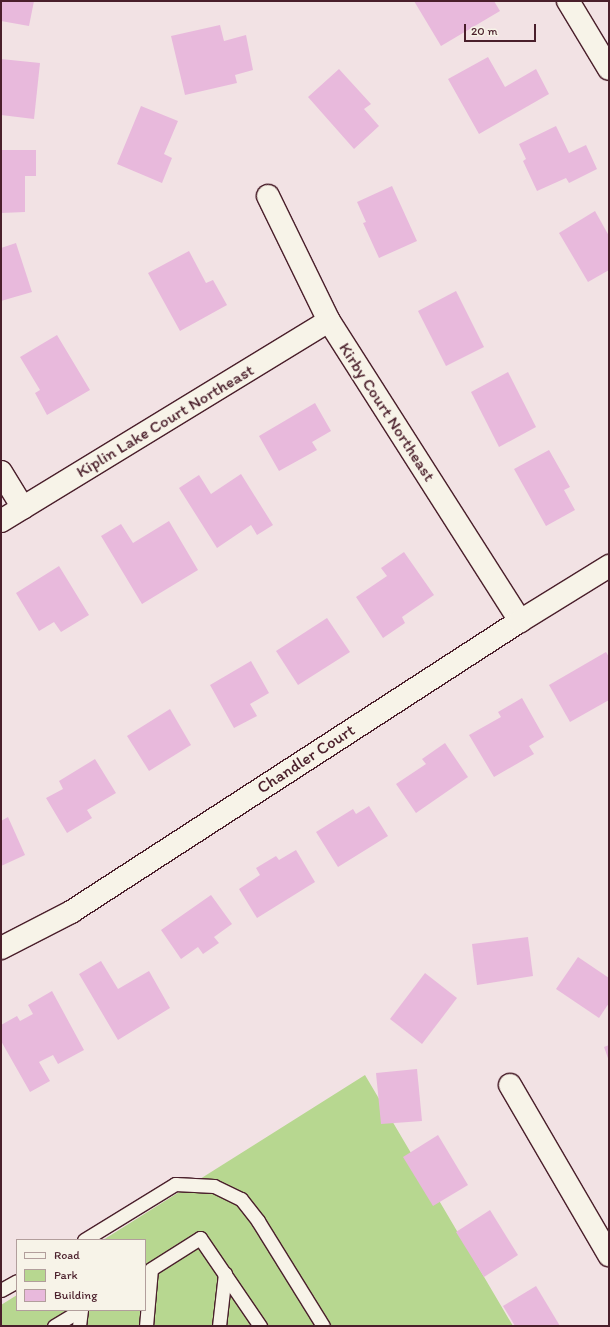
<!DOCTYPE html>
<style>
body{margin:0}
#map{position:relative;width:610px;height:1327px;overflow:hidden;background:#f2e2e4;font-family:Itim,sans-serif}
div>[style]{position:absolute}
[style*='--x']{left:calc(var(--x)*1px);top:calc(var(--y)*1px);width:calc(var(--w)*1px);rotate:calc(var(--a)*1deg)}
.green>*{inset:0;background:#b7d790}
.building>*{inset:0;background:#e8b9dc}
.roads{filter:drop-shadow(1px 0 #4a1f2b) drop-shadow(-1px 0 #4a1f2b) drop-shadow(0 1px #4a1f2b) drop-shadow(0 -1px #4a1f2b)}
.lane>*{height:13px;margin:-6.5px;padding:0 6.5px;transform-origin:6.5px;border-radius:6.5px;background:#f7f3e8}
.street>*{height:22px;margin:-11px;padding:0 11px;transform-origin:11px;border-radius:11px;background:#f7f3e8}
span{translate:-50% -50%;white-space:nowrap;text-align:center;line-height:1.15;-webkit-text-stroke:3.5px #f7f3e8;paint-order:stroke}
.street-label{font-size:17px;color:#4a1f2b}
.frame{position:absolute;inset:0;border:2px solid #4a1f2b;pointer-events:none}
.legend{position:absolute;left:16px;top:1239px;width:130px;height:72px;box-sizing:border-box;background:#f7f3e8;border:1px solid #b29e9c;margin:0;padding:5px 7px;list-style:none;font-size:12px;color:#4a1f2b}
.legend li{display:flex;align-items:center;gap:8px;height:20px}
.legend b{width:20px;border:1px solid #b29e9c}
.scale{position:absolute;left:464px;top:24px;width:72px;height:18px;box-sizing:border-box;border:2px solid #4a1f2b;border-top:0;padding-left:5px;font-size:12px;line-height:14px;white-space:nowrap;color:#4a1f2b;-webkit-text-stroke:3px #f7f3e8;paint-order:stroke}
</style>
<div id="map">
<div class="green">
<div style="clip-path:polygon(365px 1075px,513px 1326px,1px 1326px,1px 1305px,17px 1295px,17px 1310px,145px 1310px,145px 1240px,103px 1240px)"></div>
</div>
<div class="building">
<div style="clip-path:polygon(1px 1px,34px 1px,29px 26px,1px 21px)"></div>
<div style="clip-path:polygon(414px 1px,494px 1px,500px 11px,441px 46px)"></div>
<div style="clip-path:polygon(220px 25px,224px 41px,246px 35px,253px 70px,235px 75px,237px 83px,185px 95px,171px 36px)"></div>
<div style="clip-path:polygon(488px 57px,505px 87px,536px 69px,549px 94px,479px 134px,448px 79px)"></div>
<div style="clip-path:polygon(1px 59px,40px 63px,34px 119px,1px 115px)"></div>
<div style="clip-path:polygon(339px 69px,371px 104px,364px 109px,379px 126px,354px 149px,308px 97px)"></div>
<div style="clip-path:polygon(141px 106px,178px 121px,164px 154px,172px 158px,162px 183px,117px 164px)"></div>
<div style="clip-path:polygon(556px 126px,569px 153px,586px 145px,597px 169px,569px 183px,566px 178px,537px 191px,523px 161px,526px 159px,519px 144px)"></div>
<div style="clip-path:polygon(1px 150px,36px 150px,36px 176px,25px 176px,25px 212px,1px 213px)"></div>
<div style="clip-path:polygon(392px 186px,417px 241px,379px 258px,363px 223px,366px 222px,357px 202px)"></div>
<div style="clip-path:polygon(595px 211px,609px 236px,609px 270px,588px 282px,559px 233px)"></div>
<div style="clip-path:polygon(16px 243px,32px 292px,1px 301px,1px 248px)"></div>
<div style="clip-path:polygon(189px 251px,206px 283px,213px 280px,227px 305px,180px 331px,148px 273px)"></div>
<div style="clip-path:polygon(456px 291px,484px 347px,446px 366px,418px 311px)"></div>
<div style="clip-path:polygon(57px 335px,90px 390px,47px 415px,35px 393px,40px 390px,20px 357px)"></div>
<div style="clip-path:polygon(508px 372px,536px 427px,499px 447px,471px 392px)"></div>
<div style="clip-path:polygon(315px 403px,331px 431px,312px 442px,317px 450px,279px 471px,259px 436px)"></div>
<div style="clip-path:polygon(549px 450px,570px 487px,564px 490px,575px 510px,546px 526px,514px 469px)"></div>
<div style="clip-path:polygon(241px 474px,273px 525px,257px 535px,251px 525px,217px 548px,179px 488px,199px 475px,211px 494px)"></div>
<div style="clip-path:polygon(169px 521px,198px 570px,142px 604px,101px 536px,121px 524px,133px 543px)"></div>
<div style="clip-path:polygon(404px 552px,434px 595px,402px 617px,405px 623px,383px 638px,356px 597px,387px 576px,381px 568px)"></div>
<div style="clip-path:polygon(59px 566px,89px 615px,61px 632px,54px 622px,39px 631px,16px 593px)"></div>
<div style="clip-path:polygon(327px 618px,350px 652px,298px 685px,276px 651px)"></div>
<div style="clip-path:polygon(606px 652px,609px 657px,609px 700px,570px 722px,549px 685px)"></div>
<div style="clip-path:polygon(251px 661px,269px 693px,250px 704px,257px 716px,234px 728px,210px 685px)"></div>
<div style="clip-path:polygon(522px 698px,544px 737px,529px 746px,534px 754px,494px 777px,469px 735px,501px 717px,498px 712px)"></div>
<div style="clip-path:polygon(170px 709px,191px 745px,149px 771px,127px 736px)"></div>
<div style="clip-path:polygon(445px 743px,468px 777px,416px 813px,396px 784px,426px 764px,422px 759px)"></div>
<div style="clip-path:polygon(95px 759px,116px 793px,87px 810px,92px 818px,67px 833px,46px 798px,63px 789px,59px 781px)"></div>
<div style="clip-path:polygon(369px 806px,388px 836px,338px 867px,316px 832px,353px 809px,356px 814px)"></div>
<div style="clip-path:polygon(8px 817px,25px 855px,1px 866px,1px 821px)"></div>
<div style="clip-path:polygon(296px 850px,315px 882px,257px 918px,239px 889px,260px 875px,256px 868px,276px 856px,279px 860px)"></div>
<div style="clip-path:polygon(211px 895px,232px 924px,214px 937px,219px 943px,203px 954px,198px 947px,181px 959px,161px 930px)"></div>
<div style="clip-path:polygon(528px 937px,533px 976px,477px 985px,472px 944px)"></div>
<div style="clip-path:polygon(578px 957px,609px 978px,609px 1003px,599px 1018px,556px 989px)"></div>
<div style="clip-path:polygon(101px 961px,118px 989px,149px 971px,170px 1008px,118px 1040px,79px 974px)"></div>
<div style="clip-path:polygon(425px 973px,457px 998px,422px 1044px,390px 1019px)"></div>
<div style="clip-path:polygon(52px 991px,84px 1050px,58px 1064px,53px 1055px,39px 1062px,50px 1081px,30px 1092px,1px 1041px,1px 1025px,17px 1016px,20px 1021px,33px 1014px,28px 1005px)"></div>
<div style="clip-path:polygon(609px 1045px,609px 1061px,604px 1047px)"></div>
<div style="clip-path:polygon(417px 1069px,422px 1121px,381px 1124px,376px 1073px)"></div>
<div style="clip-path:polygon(438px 1135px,468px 1185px,433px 1206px,403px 1157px)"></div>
<div style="clip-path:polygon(490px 1210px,518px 1255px,484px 1277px,456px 1232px)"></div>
<div style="clip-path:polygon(536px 1286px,560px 1326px,515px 1326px,503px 1306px)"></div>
</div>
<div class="roads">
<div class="lane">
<div style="--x:84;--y:1240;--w:107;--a:-31.6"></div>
<div style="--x:175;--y:1184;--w:39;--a:3"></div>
<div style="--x:214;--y:1186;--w:30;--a:26"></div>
<div style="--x:241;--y:1199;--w:28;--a:52"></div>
<div style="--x:258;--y:1221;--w:123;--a:58.2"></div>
<div style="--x:1;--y:1290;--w:18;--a:-29"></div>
<div style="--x:54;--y:1326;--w:31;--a:-31"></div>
<div style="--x:79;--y:1326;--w:16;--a:-83"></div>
<div style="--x:146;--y:1326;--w:57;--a:-85"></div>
<div style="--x:151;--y:1269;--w:58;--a:-32.3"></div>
<div style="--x:200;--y:1238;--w:107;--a:55.7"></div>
<div style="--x:219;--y:1326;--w:53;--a:-83.5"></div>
</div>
<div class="street">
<div style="--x:568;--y:1;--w:79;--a:58.9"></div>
<div style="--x:268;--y:196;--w:139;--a:64"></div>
<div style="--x:329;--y:321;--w:356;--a:57.5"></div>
<div style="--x:1;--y:472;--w:42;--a:58.6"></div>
<div style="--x:1;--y:521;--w:384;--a:-31.4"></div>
<div style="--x:1;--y:948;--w:79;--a:-27.2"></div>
<div style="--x:71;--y:912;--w:535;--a:-32.95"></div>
<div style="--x:520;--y:621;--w:105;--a:-31.7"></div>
<div style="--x:510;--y:1085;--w:197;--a:59.8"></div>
</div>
</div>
<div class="street-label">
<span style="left:387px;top:412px;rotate:57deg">Kirby Court Northeast</span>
<span style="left:165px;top:421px;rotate:-31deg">Kiplin Lake Court Northeast</span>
<span style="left:306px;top:759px;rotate:-33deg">Chandler Court</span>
</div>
<div class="frame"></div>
<ul class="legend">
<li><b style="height:5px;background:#f7f3e8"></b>Road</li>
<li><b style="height:11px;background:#b7d790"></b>Park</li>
<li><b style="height:11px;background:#e8b9dc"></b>Building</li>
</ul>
<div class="scale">20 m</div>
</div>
